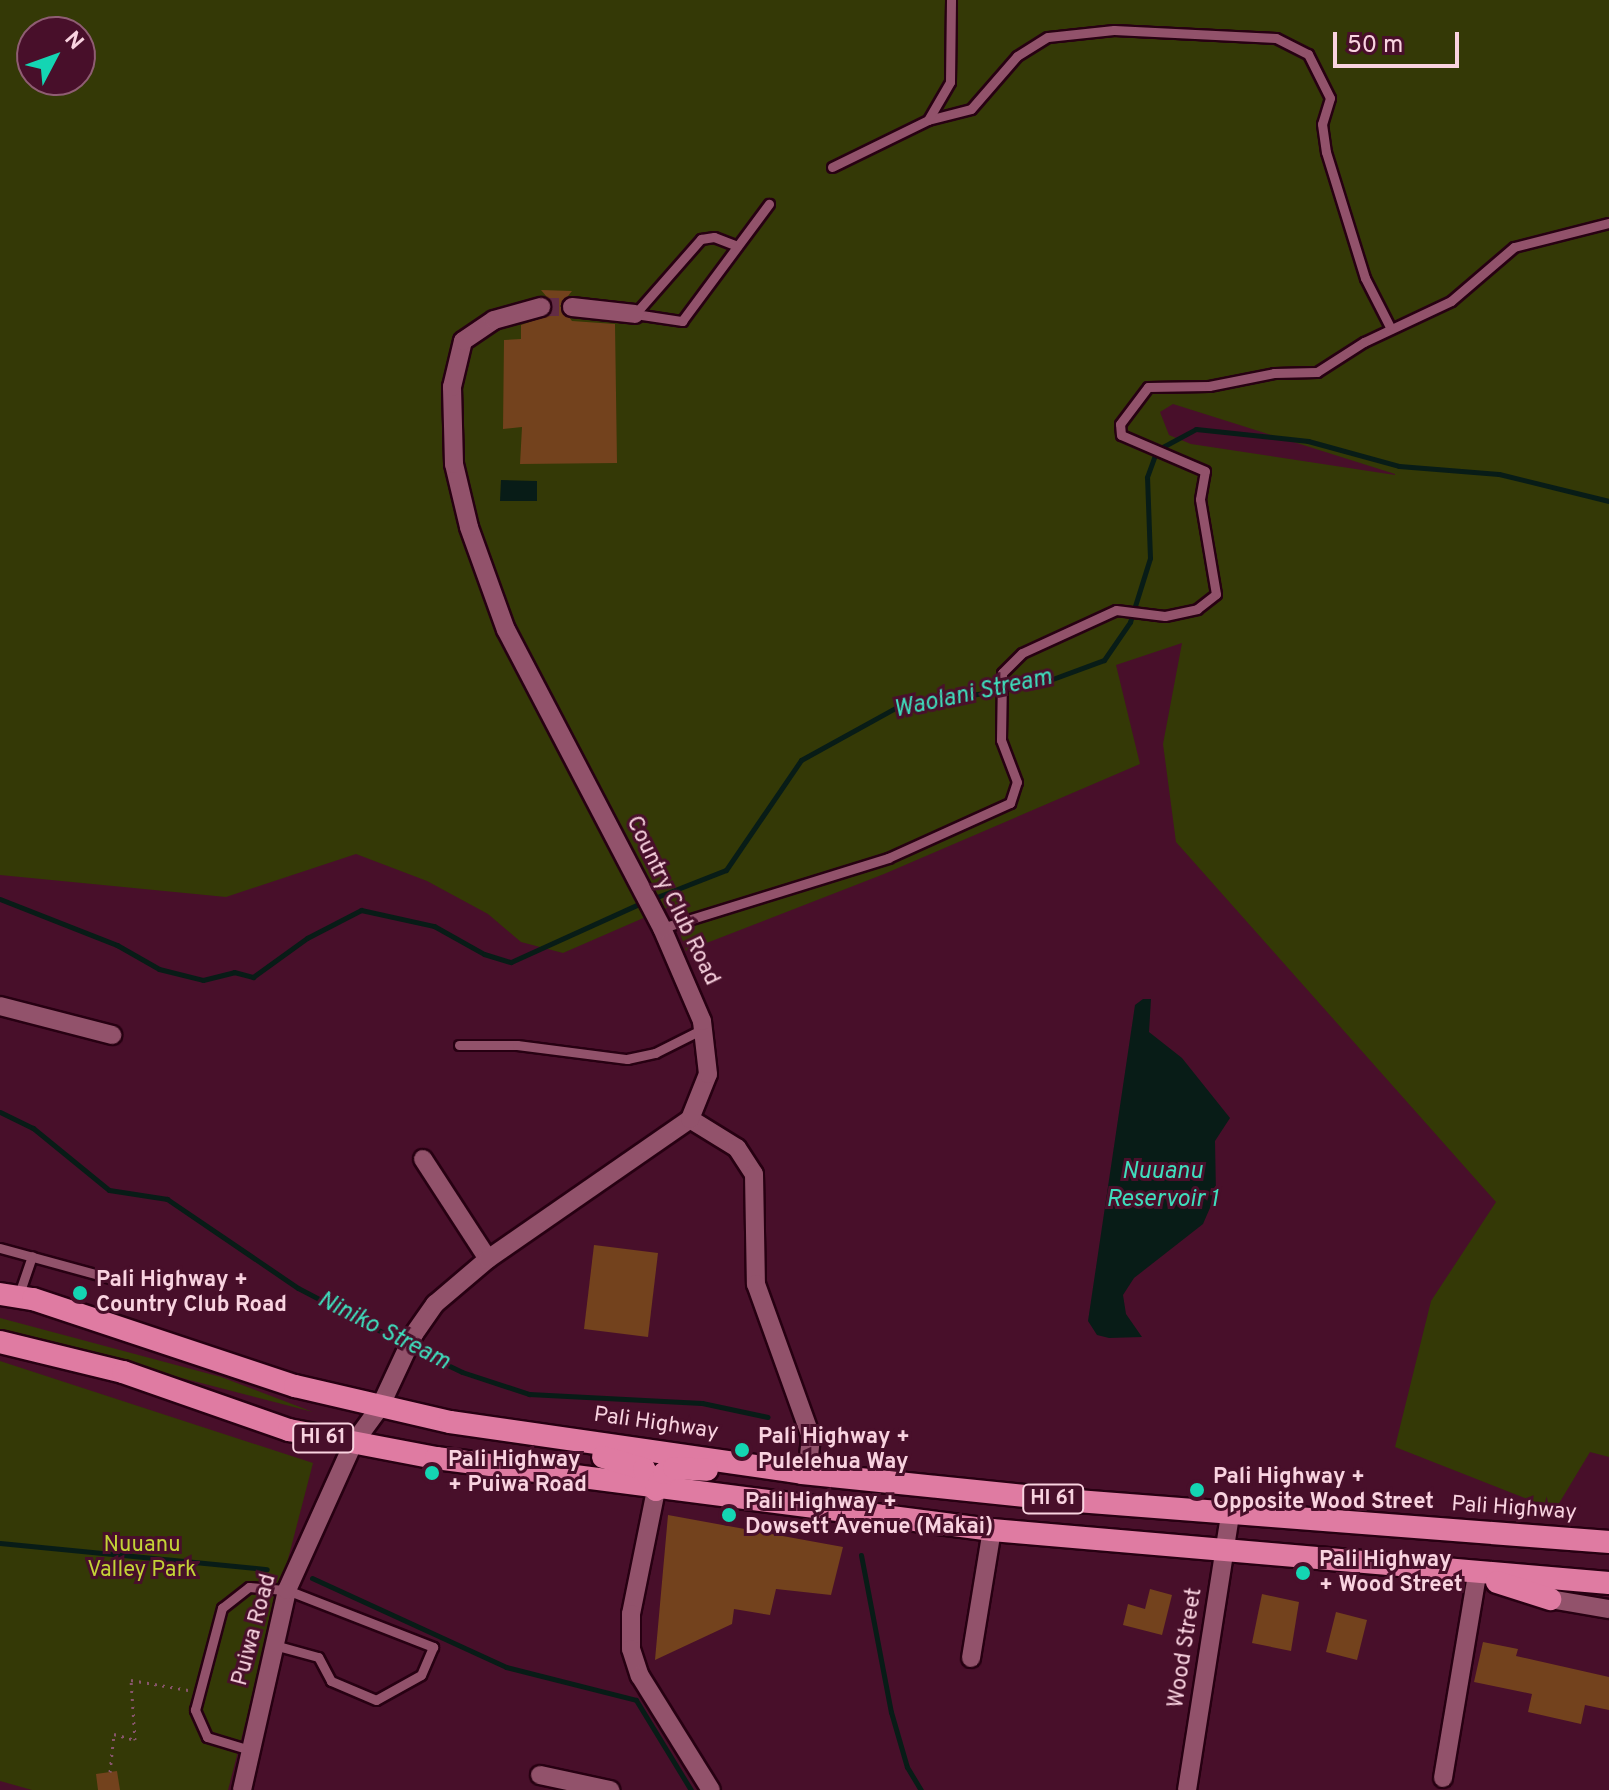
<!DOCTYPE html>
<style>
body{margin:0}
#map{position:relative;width:1609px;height:1790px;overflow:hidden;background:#480f2a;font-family:Overpass,sans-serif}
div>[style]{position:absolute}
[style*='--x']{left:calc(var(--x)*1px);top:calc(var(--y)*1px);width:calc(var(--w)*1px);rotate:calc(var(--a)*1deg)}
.green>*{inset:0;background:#343906}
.water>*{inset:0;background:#081c17}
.stream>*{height:5px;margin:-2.5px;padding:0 2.5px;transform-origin:2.5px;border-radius:2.5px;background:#081c17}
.building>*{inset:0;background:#73421d}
.minor-tunnel>*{height:18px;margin-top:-9px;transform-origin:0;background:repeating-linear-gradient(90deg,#632c45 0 18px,transparent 0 27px)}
.path>*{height:3px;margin-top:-1.5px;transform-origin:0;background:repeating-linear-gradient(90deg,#87556b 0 2px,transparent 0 8px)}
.roads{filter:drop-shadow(2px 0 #270012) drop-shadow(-2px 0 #270012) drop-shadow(0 2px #270012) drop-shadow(0 -2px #270012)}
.service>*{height:9px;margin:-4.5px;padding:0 4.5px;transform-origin:4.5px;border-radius:4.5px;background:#92526b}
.minor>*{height:18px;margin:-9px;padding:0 9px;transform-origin:9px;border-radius:9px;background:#92526b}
.trunk>*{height:22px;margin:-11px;padding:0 11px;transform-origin:11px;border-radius:11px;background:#df7ba2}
.dots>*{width:22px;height:22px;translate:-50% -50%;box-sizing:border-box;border:4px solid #480f2a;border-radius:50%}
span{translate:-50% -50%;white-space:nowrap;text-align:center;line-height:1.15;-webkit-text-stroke:6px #480f2a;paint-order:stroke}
.shield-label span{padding:2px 6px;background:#480f2a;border:2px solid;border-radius:6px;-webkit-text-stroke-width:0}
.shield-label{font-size:20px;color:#f9d3e0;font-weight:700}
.street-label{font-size:22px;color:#f9d3e0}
.poi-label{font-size:22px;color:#f9d3e0;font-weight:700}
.left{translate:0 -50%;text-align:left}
.park-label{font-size:22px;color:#c3d337}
.water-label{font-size:24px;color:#3fdebd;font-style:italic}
.north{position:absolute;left:16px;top:16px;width:80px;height:80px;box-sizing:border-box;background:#480f2a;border:2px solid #8f5d73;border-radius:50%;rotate:49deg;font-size:22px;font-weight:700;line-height:32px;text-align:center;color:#f9d3e0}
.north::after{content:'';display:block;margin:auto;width:28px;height:36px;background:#14d5b3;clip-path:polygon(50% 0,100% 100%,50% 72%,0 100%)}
.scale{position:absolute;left:1333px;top:32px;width:126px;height:36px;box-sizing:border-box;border:4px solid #f9d3e0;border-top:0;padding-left:10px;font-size:24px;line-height:28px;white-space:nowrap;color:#f9d3e0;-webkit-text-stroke:6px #480f2a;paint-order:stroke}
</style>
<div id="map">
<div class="green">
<div style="clip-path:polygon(evenodd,0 0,1609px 0,1609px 1457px,1590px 1452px,1555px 1510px,1395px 1447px,1431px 1301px,1496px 1202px,1176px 842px,1163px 744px,1182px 643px,1116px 665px,1140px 764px,884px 874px,686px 951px,671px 906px,563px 953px,521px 942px,488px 914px,427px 881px,356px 854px,226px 897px,0 875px,0 0,32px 32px,80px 32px,80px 80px,32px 80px,32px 32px,0 0,1173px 404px,1395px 474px,1395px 475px,1191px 444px,1169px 435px,1160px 412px,1173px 404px)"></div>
<div style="clip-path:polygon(0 1318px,221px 1377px,313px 1412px,0 1331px)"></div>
<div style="clip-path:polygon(0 1361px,313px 1463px,228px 1790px,32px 1790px,0 1781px)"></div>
</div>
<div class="water">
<div style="clip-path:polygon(501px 480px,537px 481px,537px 501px,500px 501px)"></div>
<div style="clip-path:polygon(1143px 999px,1151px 999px,1149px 1032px,1182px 1058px,1230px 1118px,1215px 1141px,1216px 1194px,1203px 1224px,1134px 1278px,1123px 1295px,1126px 1314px,1142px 1337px,1109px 1338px,1097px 1335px,1088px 1321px,1135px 1005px)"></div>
</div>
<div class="stream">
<div style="--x:0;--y:899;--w:126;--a:21.5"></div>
<div style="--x:117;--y:945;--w:48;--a:29.7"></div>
<div style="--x:159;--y:969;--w:45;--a:14"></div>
<div style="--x:203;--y:980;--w:32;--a:-14"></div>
<div style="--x:234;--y:972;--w:20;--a:15"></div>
<div style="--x:253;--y:977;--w:67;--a:-35.8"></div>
<div style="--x:307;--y:938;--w:61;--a:-27.4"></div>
<div style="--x:361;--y:910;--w:75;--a:12.4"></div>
<div style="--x:434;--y:926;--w:57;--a:29.2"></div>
<div style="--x:484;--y:954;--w:28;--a:17"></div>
<div style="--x:511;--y:962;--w:145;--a:-24.4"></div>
<div style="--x:652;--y:899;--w:79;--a:-21.4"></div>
<div style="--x:726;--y:870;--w:133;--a:-55.7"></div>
<div style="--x:801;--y:760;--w:110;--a:-28.9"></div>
<div style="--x:897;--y:707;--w:144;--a:-9.2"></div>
<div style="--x:1039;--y:684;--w:69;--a:-20.3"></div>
<div style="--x:1104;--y:660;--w:46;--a:-55.6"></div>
<div style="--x:1130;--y:622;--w:67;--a:-72.6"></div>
<div style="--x:1150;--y:558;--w:81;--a:-92.1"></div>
<div style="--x:1147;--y:477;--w:29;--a:-70"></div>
<div style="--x:1157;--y:450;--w:44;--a:-28.3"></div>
<div style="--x:1196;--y:429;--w:113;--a:6.1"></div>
<div style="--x:1308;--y:441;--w:94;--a:15.4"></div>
<div style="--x:1399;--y:466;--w:100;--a:4.6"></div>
<div style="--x:1499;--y:474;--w:113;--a:13.8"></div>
<div style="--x:0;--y:1112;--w:37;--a:26"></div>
<div style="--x:33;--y:1128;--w:98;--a:39.2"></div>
<div style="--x:109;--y:1190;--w:59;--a:8.8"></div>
<div style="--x:167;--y:1199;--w:158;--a:34.2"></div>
<div style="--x:298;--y:1288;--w:119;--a:27.6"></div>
<div style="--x:412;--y:1348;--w:55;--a:25.6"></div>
<div style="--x:462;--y:1372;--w:71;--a:18.2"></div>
<div style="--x:529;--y:1394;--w:173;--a:3"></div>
<div style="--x:702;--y:1403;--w:67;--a:12"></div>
<div style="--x:0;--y:1543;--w:268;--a:5.6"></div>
<div style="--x:861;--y:1555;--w:160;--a:79.2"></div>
<div style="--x:891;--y:1712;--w:57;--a:73.8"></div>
<div style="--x:907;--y:1767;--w:27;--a:59"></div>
<div style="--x:312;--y:1578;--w:213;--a:24.6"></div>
<div style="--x:506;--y:1667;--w:134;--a:14.2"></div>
<div style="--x:636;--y:1700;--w:105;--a:58.6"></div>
</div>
<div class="building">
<div style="clip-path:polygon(541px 290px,572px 291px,560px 306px,572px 321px,615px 324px,617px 463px,520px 464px,522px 427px,503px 429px,504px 340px,521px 339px,521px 325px,550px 315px,552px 303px)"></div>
<div style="clip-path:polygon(594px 1245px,658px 1253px,648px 1337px,584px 1329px)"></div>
<div style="clip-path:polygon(668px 1515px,843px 1547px,831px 1595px,776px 1589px,770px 1615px,734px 1609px,732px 1624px,655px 1660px)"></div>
<div style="clip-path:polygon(1150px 1589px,1172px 1595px,1162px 1635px,1123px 1625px,1128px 1604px,1145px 1609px)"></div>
<div style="clip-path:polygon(1262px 1594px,1299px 1602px,1291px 1651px,1252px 1643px)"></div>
<div style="clip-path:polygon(1336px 1612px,1367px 1620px,1357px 1660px,1326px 1652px)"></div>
<div style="clip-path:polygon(1483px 1642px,1518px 1649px,1516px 1656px,1609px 1677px,1609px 1710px,1585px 1705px,1581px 1724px,1528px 1712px,1532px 1694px,1474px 1682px)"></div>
<div style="clip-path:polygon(117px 1771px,120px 1790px,98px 1790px,96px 1774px)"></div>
</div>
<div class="minor-tunnel">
<div style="--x:541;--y:307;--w:31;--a:0"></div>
</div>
<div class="path">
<div style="--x:110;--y:1772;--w:38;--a:-84"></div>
<div style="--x:114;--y:1734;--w:22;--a:16"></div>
<div style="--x:135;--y:1740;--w:60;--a:-93.8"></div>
<div style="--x:131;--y:1680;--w:58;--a:10"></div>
</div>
<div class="roads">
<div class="service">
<div style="--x:928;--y:120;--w:44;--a:-14.3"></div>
<div style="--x:971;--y:109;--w:70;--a:-49"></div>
<div style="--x:1017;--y:56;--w:36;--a:-32"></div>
<div style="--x:1048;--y:37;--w:66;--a:-6.1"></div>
<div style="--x:1114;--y:30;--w:162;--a:2.8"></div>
<div style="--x:1276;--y:38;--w:36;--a:27"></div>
<div style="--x:1308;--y:54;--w:49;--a:63.4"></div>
<div style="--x:1330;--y:98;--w:27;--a:107"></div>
<div style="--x:1322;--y:124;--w:28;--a:82"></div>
<div style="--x:1326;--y:152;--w:132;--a:72.8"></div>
<div style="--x:1365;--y:278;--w:57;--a:63"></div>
<div style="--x:832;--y:167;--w:107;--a:-26.1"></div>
<div style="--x:928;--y:120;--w:44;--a:-59.9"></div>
<div style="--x:950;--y:82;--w:82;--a:-89.3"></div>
<div style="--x:635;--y:314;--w:48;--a:8.5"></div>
<div style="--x:682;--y:321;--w:146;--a:-53.4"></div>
<div style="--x:635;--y:314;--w:100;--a:-48.7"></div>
<div style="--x:701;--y:239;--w:13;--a:-9"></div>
<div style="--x:714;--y:237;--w:25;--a:21"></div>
<div style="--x:662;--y:928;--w:237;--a:-17.2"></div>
<div style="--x:888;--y:858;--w:134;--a:-24.3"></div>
<div style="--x:1010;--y:803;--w:22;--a:-72"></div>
<div style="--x:1017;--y:782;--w:45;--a:-110.9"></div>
<div style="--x:1001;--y:740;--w:67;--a:-89.1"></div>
<div style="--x:1002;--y:673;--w:28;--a:-45"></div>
<div style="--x:1022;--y:653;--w:103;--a:-24.6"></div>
<div style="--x:1116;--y:610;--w:49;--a:7"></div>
<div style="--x:1165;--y:616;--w:33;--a:-12"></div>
<div style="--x:1197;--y:609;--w:24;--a:-38"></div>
<div style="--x:1216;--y:594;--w:96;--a:-99.6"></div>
<div style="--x:1200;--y:499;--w:28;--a:-80"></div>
<div style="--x:1205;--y:471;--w:91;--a:-156.8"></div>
<div style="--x:1121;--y:435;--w:11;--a:-95"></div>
<div style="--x:1120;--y:424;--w:46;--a:-52.9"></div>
<div style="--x:1148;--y:387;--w:61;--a:-0.9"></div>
<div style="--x:1209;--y:386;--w:66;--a:-11.3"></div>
<div style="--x:1274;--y:373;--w:43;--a:-1.3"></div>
<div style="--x:1317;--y:372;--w:56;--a:-32.6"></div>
<div style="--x:1364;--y:342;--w:96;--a:-25.2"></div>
<div style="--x:1451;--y:301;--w:83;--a:-40.6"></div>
<div style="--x:1514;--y:247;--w:98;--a:-14.2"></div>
<div style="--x:459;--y:1045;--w:58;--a:0"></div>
<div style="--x:517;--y:1045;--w:111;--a:7.3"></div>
<div style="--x:627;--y:1059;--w:29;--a:-12"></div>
<div style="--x:655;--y:1053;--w:54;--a:-26.6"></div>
<div style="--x:0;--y:1248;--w:121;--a:15.3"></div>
<div style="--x:18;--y:1297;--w:43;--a:-71.1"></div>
<div style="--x:250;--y:1750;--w:45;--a:-163.2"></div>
<div style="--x:207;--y:1737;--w:30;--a:-114"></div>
<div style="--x:195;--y:1710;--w:106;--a:-75.2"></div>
<div style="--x:222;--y:1608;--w:34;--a:-38"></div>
<div style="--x:249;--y:1587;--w:38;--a:5"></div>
<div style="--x:287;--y:1590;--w:157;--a:21.3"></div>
<div style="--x:433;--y:1647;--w:30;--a:113"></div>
<div style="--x:421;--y:1675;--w:51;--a:150.9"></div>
<div style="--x:376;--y:1700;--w:49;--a:-157.1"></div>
<div style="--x:331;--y:1681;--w:27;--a:-118"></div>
<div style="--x:318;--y:1657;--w:46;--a:-164.7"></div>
</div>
<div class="minor">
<div style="--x:572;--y:307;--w:63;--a:6.3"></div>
<div style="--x:0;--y:1006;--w:116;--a:14.5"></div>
<div style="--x:690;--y:1119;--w:55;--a:31.7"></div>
<div style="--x:737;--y:1148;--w:31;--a:57"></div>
<div style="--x:754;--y:1174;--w:110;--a:89"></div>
<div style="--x:756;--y:1284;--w:163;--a:70.2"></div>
<div style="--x:811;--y:1437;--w:36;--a:96"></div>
<div style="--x:423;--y:1159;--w:119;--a:57"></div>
<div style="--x:656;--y:1490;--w:126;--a:101.4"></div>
<div style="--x:631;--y:1614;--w:35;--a:90"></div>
<div style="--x:631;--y:1649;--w:28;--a:72"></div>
<div style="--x:640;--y:1676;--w:134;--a:58.1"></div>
<div style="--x:1550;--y:1599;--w:60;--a:9.6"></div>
<div style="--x:971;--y:1658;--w:130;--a:-80.7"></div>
<div style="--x:540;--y:1775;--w:72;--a:12.1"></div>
<div style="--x:1443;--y:1778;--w:207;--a:-80.5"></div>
<div style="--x:242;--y:1790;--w:205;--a:-77.3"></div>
<div style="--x:287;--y:1590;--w:160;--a:-65.7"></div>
<div style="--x:353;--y:1444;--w:46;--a:-53.9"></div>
<div style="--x:380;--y:1407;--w:81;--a:-65"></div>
<div style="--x:414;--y:1334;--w:37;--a:-55"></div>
<div style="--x:435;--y:1304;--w:70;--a:-40.3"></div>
<div style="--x:488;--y:1259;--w:246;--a:-34.7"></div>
<div style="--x:690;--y:1119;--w:48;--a:-68.2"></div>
<div style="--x:708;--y:1074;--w:53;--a:-96.5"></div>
<div style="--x:702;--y:1021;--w:101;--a:-113.3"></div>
<div style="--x:662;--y:928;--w:336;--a:-117.6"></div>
<div style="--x:506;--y:630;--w:109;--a:-109.8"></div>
<div style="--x:469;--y:527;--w:65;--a:-103.4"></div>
<div style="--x:454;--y:464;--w:77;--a:-91.5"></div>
<div style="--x:452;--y:387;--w:47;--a:-76.6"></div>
<div style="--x:463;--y:341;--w:37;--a:-34"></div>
<div style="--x:494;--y:320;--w:49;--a:-15.5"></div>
<div style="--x:1187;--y:1790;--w:279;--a:-81.1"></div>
</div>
<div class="trunk">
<div style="--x:0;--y:1294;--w:33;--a:9"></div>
<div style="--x:33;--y:1299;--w:276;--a:18.4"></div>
<div style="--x:295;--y:1386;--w:159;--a:13.1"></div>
<div style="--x:450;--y:1422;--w:356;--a:8.2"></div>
<div style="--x:802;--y:1473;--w:263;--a:5.9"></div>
<div style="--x:1064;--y:1500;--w:547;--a:4.41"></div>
<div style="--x:0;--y:1342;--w:127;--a:13.7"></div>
<div style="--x:123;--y:1372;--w:176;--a:19.3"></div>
<div style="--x:289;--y:1430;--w:150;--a:10.8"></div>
<div style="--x:436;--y:1458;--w:561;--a:7.38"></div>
<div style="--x:992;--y:1530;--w:619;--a:4.91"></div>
<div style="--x:603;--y:1457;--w:43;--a:16.3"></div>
<div style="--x:644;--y:1469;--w:24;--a:60"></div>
<div style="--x:656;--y:1490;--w:19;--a:-65"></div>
<div style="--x:664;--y:1473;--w:11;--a:-27"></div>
<div style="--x:674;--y:1468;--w:33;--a:3"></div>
<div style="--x:1497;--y:1582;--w:56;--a:17.8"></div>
</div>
</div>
<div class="dots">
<div style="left:80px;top:1293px;background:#14d5b3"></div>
<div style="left:742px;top:1450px;background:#14d5b3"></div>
<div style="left:432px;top:1473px;background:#14d5b3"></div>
<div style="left:1197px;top:1490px;background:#14d5b3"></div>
<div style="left:729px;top:1515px;background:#14d5b3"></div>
<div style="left:1303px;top:1573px;background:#14d5b3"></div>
</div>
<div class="shield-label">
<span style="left:323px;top:1438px">HI 61</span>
<span style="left:1053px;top:1499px">HI 61</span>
</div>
<div class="street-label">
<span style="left:672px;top:901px;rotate:64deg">Country Club Road</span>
<span style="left:656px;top:1424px;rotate:8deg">Pali Highway</span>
<span style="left:1514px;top:1509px;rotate:4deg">Pali Highway</span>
<span style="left:255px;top:1630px;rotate:-75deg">Puiwa Road</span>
<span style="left:1186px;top:1648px;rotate:-81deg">Wood Street</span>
</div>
<div class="poi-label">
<span class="left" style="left:96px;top:1293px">Pali Highway +<br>Country Club Road</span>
<span class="left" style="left:758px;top:1450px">Pali Highway +<br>Pulelehua Way</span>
<span class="left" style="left:448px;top:1473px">Pali Highway<br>+ Puiwa Road</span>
<span class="left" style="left:1213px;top:1490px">Pali Highway +<br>Opposite Wood Street</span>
<span class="left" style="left:745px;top:1515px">Pali Highway +<br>Dowsett Avenue (Makai)</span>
<span class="left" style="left:1319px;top:1573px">Pali Highway<br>+ Wood Street</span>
</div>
<div class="park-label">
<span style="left:142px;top:1558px">Nuuanu<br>Valley Park</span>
</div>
<div class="water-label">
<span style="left:973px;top:695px;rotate:-12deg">Waolani Stream</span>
<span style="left:1162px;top:1187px">Nuuanu<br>Reservoir 1</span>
<span style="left:383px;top:1332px;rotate:27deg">Niniko Stream</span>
</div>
<div class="north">N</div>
<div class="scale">50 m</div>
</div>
